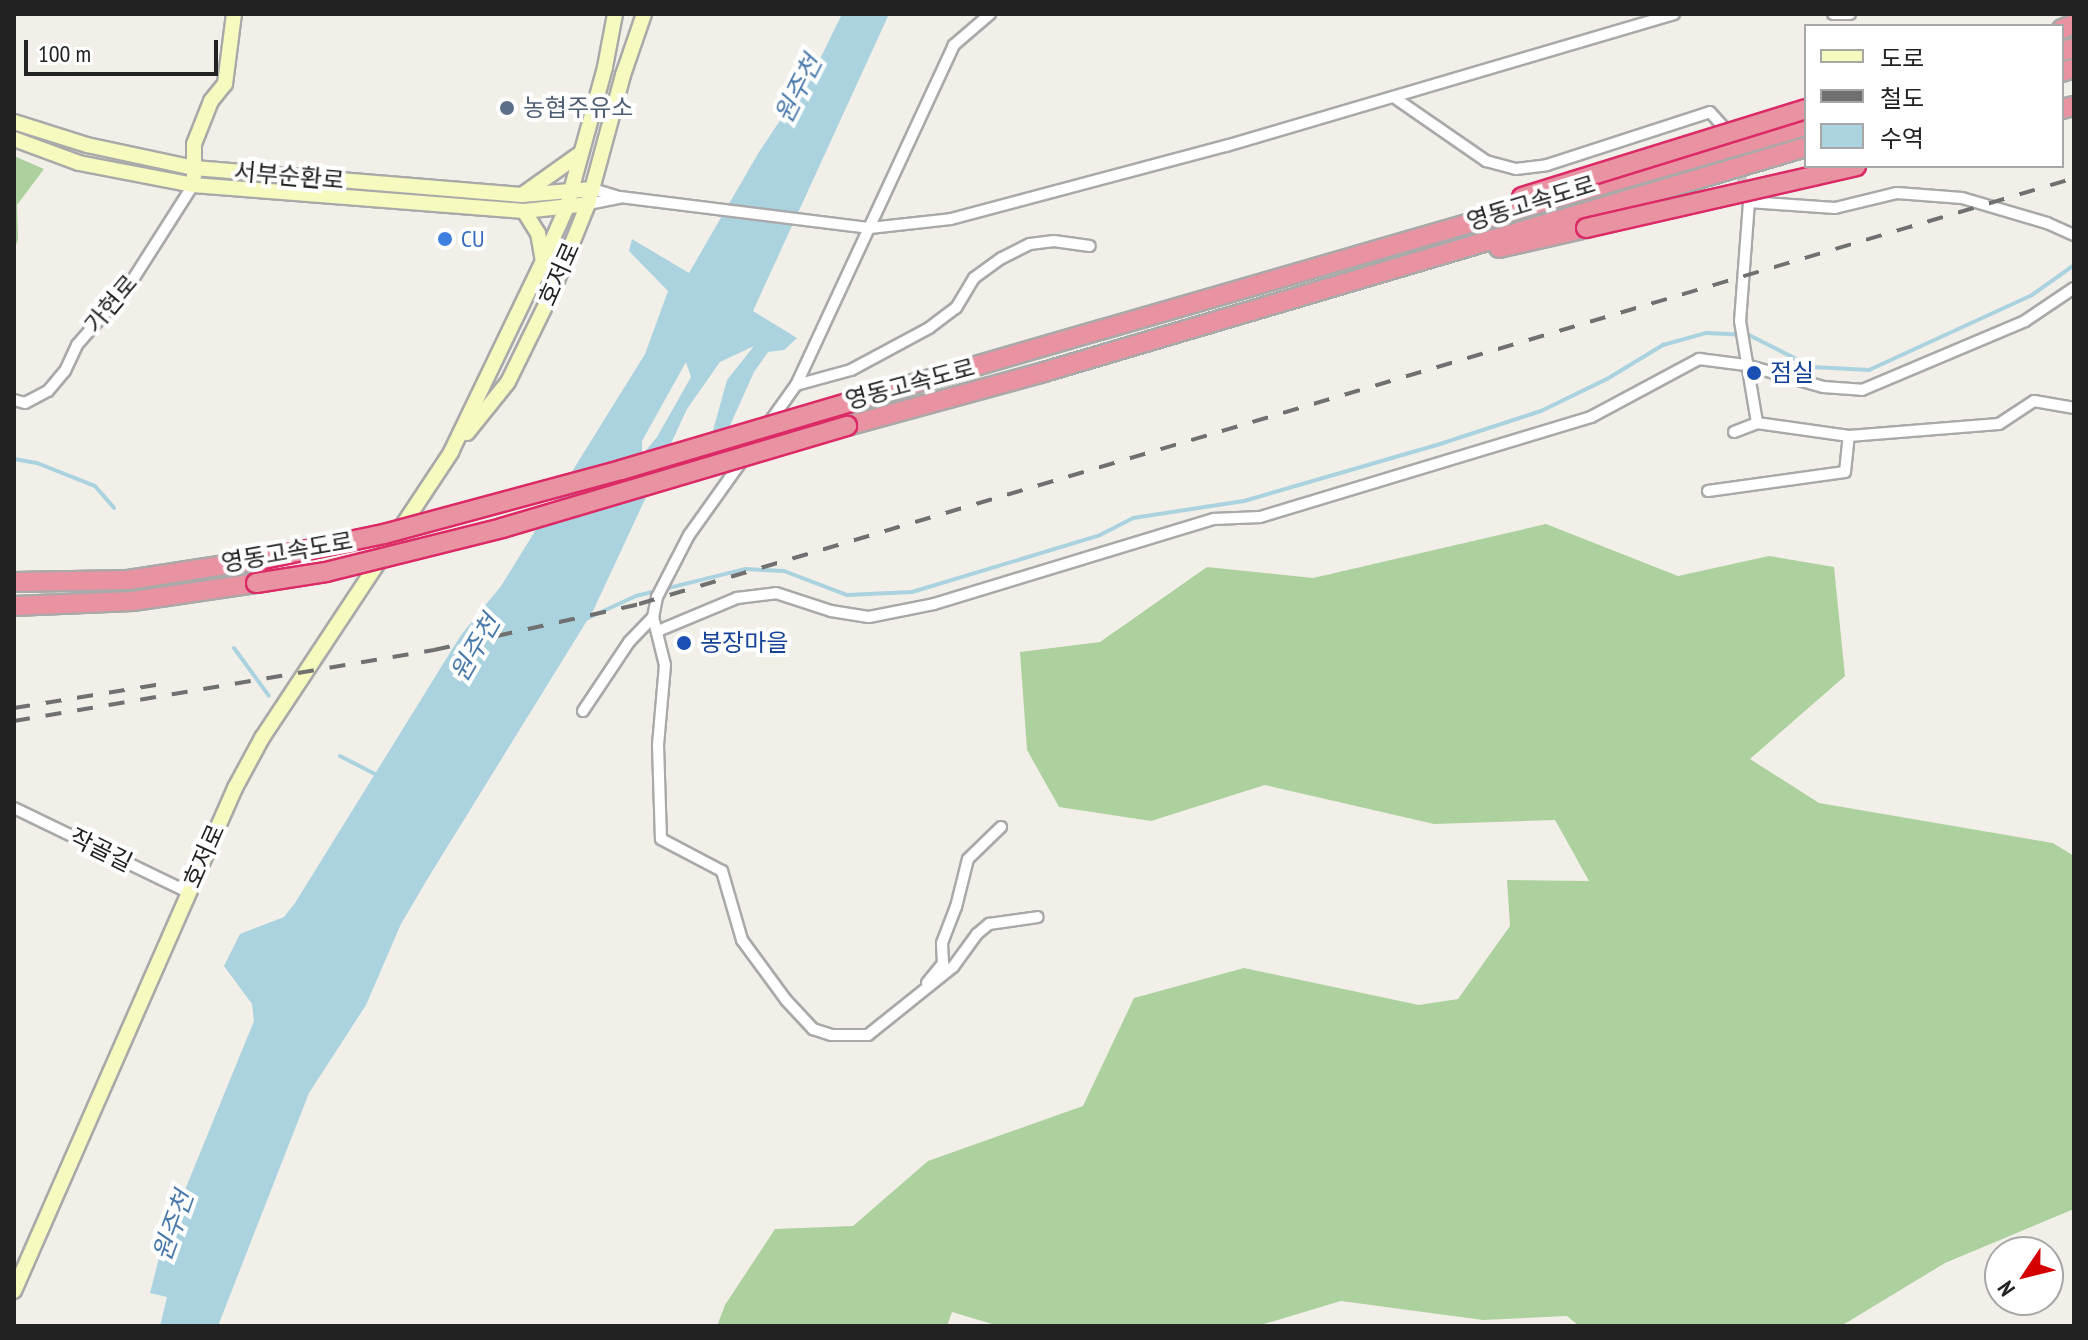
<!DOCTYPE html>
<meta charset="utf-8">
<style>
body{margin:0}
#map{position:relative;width:2088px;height:1340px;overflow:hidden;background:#f2efe9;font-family:"PT Sans Narrow","Noto Sans KR",sans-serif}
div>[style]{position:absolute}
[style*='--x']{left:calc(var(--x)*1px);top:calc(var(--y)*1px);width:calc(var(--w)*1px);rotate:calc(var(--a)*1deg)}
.forest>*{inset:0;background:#add19e}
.water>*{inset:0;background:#aad3df}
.stream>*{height:4px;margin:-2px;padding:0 2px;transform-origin:2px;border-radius:2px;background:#aad3df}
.street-tunnel>*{height:10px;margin-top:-5px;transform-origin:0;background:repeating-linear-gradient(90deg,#c8c6c1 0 10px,transparent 0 15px)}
.roads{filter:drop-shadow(2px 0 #a9a9a9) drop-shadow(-2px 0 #a9a9a9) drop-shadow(0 2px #a9a9a9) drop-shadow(0 -2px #a9a9a9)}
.street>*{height:10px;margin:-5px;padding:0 5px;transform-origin:5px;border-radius:5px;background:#fff}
.secondary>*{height:14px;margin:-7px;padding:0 7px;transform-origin:7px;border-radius:7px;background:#f7fabf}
.highway>*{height:18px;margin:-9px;padding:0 9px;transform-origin:9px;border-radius:9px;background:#e892a2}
.rail>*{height:4px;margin-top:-2px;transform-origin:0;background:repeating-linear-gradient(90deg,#707070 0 16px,transparent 0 32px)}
.bridges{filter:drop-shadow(2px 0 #dc2a67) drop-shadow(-2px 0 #dc2a67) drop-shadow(0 2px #dc2a67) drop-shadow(0 -2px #dc2a67)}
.highway-bridge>*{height:18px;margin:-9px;padding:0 9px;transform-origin:9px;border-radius:9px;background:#e892a2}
.dots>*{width:22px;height:22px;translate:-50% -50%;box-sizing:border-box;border:4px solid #fff;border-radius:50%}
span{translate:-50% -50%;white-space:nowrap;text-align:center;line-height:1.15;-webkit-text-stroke:8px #fff;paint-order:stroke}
.service-label{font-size:24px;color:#4e5e75}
.left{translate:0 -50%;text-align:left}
.street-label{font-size:24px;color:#222}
.shop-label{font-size:24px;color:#366cbe}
.transit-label{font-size:24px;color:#164399}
.water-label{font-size:26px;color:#4a7aab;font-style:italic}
.frame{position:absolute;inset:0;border:16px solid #222;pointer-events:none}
.legend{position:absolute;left:1804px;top:24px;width:260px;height:144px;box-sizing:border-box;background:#fff;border:2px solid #a7a7a7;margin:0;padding:10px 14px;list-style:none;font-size:24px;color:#222}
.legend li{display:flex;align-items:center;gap:16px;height:40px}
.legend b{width:40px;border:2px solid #a7a7a7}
.north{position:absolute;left:1984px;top:1236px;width:80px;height:80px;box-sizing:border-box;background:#fff;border:2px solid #a7a7a7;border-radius:50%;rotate:235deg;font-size:22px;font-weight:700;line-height:32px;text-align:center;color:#222}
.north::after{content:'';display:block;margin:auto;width:28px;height:36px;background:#d40000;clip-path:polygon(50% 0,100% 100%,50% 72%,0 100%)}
.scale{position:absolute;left:24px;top:40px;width:194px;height:36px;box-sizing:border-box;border:4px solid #222;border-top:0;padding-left:10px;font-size:24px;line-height:28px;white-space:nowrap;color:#222;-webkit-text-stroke:6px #fff;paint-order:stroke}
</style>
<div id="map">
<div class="forest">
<div style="clip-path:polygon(14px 156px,44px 169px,17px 205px,18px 239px,14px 251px)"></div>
<div style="clip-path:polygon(1546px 524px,1678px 576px,1769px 556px,1834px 567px,1845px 676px,1750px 759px,1819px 803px,2053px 843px,2074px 856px,2074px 1209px,1945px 1263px,1841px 1326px,1579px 1326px,1567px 1316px,1483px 1320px,1341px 1301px,1257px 1326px,999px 1326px,952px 1312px,947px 1326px,717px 1326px,725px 1305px,775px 1229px,853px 1226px,928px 1161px,1083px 1106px,1134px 998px,1244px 968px,1419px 1005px,1458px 999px,1510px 926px,1507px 880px,1589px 881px,1555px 820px,1434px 824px,1265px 785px,1151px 821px,1059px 807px,1027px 750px,1020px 652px,1100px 642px,1207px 567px,1313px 578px)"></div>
</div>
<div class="water">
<div style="clip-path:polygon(evenodd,842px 14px,889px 14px,753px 311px,797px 338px,784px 350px,768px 352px,754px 372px,710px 470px,712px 434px,727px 380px,754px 346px,720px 362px,687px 409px,593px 611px,428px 878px,401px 924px,366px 1005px,309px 1093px,218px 1326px,160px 1326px,167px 1297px,150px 1293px,162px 1246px,254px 1021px,252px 1004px,224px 966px,240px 934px,284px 917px,295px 903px,461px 635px,501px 586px,645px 354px,668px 291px,629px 251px,632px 239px,689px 273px,759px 152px,817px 65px,842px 14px,686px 362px,691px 377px,657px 437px,642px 455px,642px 441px,686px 362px)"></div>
</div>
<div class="stream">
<div style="--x:14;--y:459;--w:23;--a:10"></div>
<div style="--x:37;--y:463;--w:62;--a:21.6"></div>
<div style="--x:95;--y:486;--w:29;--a:49"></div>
<div style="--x:586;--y:619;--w:55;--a:-24.7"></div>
<div style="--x:636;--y:596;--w:112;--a:-13.9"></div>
<div style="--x:745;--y:569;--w:39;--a:3"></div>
<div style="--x:784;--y:571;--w:67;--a:20.9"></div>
<div style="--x:847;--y:595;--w:65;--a:-2.6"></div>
<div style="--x:912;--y:592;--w:194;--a:-16.8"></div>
<div style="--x:1098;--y:536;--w:39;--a:-27"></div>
<div style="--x:1133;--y:518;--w:112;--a:-8.7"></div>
<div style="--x:1244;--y:501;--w:207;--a:-16.2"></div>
<div style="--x:1443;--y:443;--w:103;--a:-18.1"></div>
<div style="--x:1541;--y:411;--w:73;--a:-25.9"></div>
<div style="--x:1607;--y:379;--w:66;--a:-31.3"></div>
<div style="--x:1663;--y:345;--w:45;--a:-15.6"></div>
<div style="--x:1706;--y:333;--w:43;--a:2.7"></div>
<div style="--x:1749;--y:335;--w:71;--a:26.9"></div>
<div style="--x:1812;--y:367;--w:57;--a:3"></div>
<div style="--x:1869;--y:370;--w:179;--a:-24.7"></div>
<div style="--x:2032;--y:295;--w:52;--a:-35.5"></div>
<div style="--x:234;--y:648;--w:59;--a:53.9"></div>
<div style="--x:340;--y:756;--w:42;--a:27.2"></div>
</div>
<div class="street-tunnel">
<div style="--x:1731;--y:144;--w:52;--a:73.3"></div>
</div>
<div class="roads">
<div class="street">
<div style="--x:990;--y:14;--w:48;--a:139.3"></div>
<div style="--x:954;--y:45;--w:375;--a:114.9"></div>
<div style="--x:796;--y:385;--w:184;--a:125.5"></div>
<div style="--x:689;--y:535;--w:70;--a:117.3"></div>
<div style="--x:657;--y:597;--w:20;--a:101"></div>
<div style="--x:653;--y:617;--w:49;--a:76"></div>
<div style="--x:665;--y:665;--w:80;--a:95"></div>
<div style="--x:658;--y:745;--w:94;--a:88.2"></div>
<div style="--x:661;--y:839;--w:69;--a:27.7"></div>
<div style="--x:722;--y:871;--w:72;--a:73.8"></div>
<div style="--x:742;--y:940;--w:74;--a:53.7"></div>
<div style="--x:786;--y:1000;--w:40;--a:47"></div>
<div style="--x:813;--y:1029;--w:19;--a:18"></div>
<div style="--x:831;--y:1035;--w:37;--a:0"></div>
<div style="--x:868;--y:1035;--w:109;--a:-38.7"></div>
<div style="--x:953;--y:967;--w:41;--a:-54"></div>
<div style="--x:977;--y:934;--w:16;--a:-40"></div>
<div style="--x:989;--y:924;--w:49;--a:-8.1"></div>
<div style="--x:1833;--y:14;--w:17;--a:0"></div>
<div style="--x:1395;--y:98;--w:111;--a:34.7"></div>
<div style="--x:1486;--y:161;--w:31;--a:15"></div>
<div style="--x:1516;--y:169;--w:31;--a:-7"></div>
<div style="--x:1547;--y:165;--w:171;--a:-18"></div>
<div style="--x:1710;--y:112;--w:25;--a:48"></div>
<div style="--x:593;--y:189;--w:28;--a:17"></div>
<div style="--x:620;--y:197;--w:252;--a:7.1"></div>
<div style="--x:870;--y:228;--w:81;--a:-6.3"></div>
<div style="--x:951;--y:219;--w:285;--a:-14.9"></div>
<div style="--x:1226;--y:146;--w:467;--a:-16.4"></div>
<div style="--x:1746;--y:194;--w:9;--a:69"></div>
<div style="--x:1749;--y:202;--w:86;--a:4"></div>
<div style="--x:1835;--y:208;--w:64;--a:-13.6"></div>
<div style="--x:1897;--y:193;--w:65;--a:4.4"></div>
<div style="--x:1962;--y:198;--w:89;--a:16.4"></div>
<div style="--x:2047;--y:223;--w:30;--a:24"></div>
<div style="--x:1749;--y:202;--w:119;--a:94.3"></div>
<div style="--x:1740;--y:321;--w:103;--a:80.5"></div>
<div style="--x:588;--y:204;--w:31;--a:-11"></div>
<div style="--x:796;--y:385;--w:57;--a:-15.3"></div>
<div style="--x:851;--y:370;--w:89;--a:-28.3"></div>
<div style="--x:929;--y:328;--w:34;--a:-37"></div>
<div style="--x:956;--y:308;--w:35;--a:-59"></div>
<div style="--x:974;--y:278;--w:34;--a:-36"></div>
<div style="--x:1002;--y:258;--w:31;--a:-27"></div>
<div style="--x:1030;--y:244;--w:24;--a:-7"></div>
<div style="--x:1054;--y:241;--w:36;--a:8"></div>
<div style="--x:14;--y:400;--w:11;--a:15"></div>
<div style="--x:25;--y:403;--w:26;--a:-28"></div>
<div style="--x:48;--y:391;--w:26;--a:-50"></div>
<div style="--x:65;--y:371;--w:29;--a:-65"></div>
<div style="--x:77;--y:345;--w:81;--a:-49"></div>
<div style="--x:130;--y:284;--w:117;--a:-57.5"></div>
<div style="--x:1734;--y:432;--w:25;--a:-21"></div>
<div style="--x:1757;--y:423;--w:93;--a:8"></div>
<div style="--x:1849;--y:436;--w:150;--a:-4.6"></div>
<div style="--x:1999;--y:424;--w:42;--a:-33.3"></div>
<div style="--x:2034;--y:401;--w:41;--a:9.9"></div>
<div style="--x:1708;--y:491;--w:138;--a:-7.9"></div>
<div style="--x:1845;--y:472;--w:36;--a:-84"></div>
<div style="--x:658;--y:631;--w:86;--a:-22.7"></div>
<div style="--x:737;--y:598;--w:39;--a:-7"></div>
<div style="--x:776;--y:593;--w:58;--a:18.1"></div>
<div style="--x:831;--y:611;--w:38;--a:9"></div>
<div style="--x:869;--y:617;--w:66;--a:-11.3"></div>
<div style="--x:934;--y:604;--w:293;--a:-16.9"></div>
<div style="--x:1214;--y:519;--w:46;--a:-2.5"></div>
<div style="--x:1260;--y:517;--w:346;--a:-16.8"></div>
<div style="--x:1591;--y:417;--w:123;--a:-28.2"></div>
<div style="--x:1699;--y:359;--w:47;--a:7.3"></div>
<div style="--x:1746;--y:365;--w:80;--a:15.9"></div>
<div style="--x:1823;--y:387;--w:39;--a:4"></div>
<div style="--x:1862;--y:390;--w:177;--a:-22.9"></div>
<div style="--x:2025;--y:321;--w:59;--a:-34"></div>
<div style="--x:583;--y:711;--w:83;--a:-56.3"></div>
<div style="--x:629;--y:642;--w:35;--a:-46"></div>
<div style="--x:14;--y:808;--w:193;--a:25.8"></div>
<div style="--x:927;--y:983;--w:26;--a:-51"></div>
<div style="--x:943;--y:963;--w:20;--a:-93"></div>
<div style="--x:942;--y:943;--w:39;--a:-69"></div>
<div style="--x:956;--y:907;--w:49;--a:-76"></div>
<div style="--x:968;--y:859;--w:46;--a:-44.1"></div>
</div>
<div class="secondary">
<div style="--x:14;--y:122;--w:77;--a:17.5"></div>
<div style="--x:87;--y:145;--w:109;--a:12.1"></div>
<div style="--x:194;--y:168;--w:329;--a:4.7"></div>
<div style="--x:522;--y:195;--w:71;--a:-4.8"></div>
<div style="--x:14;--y:139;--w:69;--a:20.3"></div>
<div style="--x:79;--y:163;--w:116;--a:10.9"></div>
<div style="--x:193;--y:185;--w:332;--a:4.5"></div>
<div style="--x:524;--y:211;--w:64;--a:-6.2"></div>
<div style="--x:194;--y:176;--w:32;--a:-90"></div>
<div style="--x:194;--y:144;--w:46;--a:-68.4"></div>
<div style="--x:211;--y:101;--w:22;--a:-51"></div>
<div style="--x:225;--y:84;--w:71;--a:-82.7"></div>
<div style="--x:522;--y:195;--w:72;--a:-35.4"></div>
<div style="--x:524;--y:211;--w:26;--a:58"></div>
<div style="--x:538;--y:233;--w:28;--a:80"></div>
<div style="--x:467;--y:433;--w:65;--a:-51.2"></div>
<div style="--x:508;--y:382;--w:105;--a:-63.9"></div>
<div style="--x:554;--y:288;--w:91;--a:-68"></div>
<div style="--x:588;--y:204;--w:134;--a:-74.8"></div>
<div style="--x:623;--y:75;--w:65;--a:-71"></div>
<div style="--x:14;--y:1291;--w:549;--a:-66.28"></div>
<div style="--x:235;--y:788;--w:57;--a:-61.6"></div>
<div style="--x:262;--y:738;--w:343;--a:-56.5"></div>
<div style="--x:451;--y:452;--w:212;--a:-64.3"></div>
<div style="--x:543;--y:261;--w:57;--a:-66.1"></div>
<div style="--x:566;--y:209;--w:147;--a:-74.6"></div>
<div style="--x:605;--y:67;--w:54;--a:-79.3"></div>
</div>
<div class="highway">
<div style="--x:2062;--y:29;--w:13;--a:-23"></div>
<div style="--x:2062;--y:51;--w:12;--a:-14"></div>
<div style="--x:2062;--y:72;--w:13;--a:-18"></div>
<div style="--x:2062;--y:109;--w:12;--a:-14"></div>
<div style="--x:1499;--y:248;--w:89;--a:-12.9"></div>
<div style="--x:858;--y:400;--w:987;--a:-16.12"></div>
<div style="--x:847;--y:426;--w:204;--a:-15.3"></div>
<div style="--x:1044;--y:372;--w:795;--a:-16.45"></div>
<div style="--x:14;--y:582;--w:114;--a:-1"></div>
<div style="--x:128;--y:580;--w:138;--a:-8.8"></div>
<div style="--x:14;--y:606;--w:119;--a:-2.4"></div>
<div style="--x:133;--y:601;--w:124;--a:-8.3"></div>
</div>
</div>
<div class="rail">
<div style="--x:14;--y:708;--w:156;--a:-9.2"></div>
<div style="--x:14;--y:721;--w:426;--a:-9.6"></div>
<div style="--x:434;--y:650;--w:210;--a:-12.6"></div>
<div style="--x:639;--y:604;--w:1497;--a:-16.53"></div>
</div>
<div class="bridges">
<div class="highway-bridge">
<div style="--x:1522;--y:197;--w:297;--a:-17.2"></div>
<div style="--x:1586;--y:228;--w:277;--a:-12.9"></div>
<div style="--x:264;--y:559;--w:123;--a:-11.8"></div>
<div style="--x:384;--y:534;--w:245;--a:-15.1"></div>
<div style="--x:621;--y:470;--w:247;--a:-16.5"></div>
<div style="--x:256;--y:583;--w:71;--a:-8.9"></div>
<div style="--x:326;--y:572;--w:181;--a:-14"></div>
<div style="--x:502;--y:528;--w:360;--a:-16.5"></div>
</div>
</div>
<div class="dots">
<div style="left:507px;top:108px;background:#5c6f8a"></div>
<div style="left:445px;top:239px;background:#3f7fe0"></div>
<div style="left:1754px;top:373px;background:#1a4fb4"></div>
<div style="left:684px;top:643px;background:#1a4fb4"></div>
</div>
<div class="service-label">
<span class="left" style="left:523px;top:108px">농협주유소</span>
</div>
<div class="street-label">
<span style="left:289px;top:176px;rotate:5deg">서부순환로</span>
<span style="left:1531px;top:203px;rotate:-17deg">영동고속도로</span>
<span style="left:559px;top:274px;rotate:-66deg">호저로</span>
<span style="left:111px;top:304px;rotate:-50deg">가현로</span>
<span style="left:910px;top:384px;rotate:-15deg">영동고속도로</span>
<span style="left:287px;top:552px;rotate:-10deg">영동고속도로</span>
<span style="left:101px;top:850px;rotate:26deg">작골길</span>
<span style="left:204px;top:856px;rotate:-66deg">호저로</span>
</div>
<div class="shop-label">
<span class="left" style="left:461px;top:239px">CU</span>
</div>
<div class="transit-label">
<span class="left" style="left:1770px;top:373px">점실</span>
<span class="left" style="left:700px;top:643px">봉장마을</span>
</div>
<div class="water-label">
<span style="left:798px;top:89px;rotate:-63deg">원주천</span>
<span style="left:475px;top:648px;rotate:-60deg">원주천</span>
<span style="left:173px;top:1226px;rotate:-70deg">원주천</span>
</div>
<div class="frame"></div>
<ul class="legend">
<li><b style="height:10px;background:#f7fabf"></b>도로</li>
<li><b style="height:10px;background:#707070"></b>철도</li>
<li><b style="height:22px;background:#aad3df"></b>수역</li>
</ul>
<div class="north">N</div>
<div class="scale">100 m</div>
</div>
